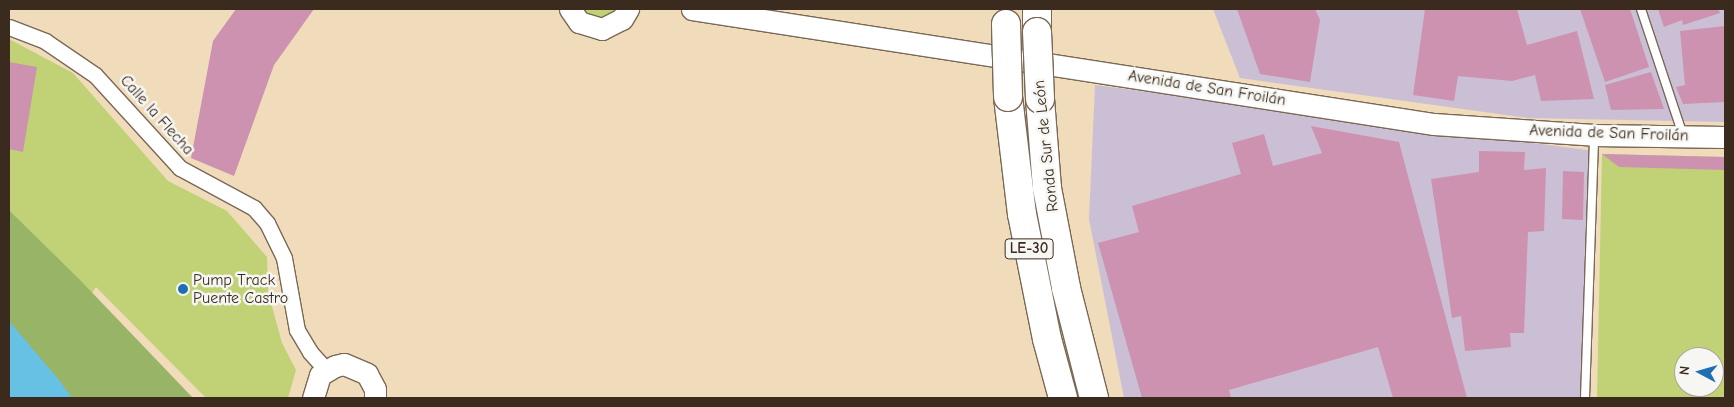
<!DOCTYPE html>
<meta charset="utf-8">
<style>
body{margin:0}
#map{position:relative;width:1734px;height:407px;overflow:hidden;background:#f0dbba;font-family:"Comic Neue",sans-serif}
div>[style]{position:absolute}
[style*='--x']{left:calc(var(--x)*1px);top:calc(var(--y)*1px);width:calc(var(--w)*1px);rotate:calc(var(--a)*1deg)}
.industrial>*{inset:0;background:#cbbfd5}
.green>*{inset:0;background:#c0d275}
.forest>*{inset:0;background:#98b466}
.water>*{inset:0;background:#67c1e4}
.building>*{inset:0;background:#cd92af}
.roads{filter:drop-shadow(1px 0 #7a6855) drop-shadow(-1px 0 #7a6855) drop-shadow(0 1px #7a6855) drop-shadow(0 -1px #7a6855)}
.lane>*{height:8px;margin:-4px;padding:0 4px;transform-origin:4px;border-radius:4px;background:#fff}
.street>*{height:15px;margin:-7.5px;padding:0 7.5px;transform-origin:7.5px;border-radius:7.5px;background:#fff}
.secondary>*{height:21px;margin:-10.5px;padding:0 10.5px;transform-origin:10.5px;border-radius:10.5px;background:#fff}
.highway>*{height:28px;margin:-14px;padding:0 14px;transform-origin:14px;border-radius:14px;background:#fff}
.bridges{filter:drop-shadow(1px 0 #7a6855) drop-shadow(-1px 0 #7a6855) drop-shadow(0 1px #7a6855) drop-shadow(0 -1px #7a6855)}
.highway-bridge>*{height:28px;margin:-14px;padding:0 14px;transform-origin:14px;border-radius:14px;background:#fff}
.dots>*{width:14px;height:14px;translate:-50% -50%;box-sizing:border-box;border:2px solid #f6f6f2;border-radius:50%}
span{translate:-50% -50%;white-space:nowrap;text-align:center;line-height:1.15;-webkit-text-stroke:5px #f6f6f2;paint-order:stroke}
.shield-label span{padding:1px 4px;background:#f6f6f2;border:1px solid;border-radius:4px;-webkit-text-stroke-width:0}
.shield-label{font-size:15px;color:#3b2a1e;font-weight:700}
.street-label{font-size:16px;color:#3b2a1e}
.poi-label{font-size:16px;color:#3b2a1e}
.left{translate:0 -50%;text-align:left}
.frame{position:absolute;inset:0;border:10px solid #3b2a1e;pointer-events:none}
.north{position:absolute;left:1674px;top:347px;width:50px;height:50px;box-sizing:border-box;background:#f6f6f2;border:1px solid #aba49d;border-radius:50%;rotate:276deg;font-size:14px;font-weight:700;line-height:20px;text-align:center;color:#3b2a1e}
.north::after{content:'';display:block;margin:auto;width:18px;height:22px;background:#1f6fb2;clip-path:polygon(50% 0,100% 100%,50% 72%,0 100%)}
</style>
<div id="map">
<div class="industrial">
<div style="clip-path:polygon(1213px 9px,1725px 9px,1725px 122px,1527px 118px,1240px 78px)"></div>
<div style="clip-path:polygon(1095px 85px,1594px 151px,1584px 398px,1124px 398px,1089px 219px)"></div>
</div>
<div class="green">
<div style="clip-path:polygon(578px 9px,619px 9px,594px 21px)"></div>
<div style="clip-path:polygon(9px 39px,73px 73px,168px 181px,227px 211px,267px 257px,268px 292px,282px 343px,296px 370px,288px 398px,206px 398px,96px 287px,92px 293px,9px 210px)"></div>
<div style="clip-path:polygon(evenodd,1602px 154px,1725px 157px,1725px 398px,1597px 398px,1602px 154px,1684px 357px,1714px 357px,1714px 387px,1684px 387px,1684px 357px)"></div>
</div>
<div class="forest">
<div style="clip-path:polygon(9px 210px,80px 280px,193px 398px,9px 398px)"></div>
</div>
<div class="water">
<div style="clip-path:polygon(9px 321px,59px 380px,72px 398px,9px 398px)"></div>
</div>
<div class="building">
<div style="clip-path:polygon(236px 9px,314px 9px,274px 65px,234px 176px,191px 158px,213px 41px)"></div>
<div style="clip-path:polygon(1237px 9px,1315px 9px,1320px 20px,1310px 82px,1260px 74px)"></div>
<div style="clip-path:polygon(1425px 9px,1517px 9px,1527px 45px,1577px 31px,1594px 99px,1541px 101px,1535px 75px,1512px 81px,1458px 76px,1454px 101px,1413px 95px)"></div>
<div style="clip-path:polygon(1580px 9px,1630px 9px,1649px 67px,1605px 82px)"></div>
<div style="clip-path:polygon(1658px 9px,1718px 9px,1720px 13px,1683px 25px,1682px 20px,1664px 27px)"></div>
<div style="clip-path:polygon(1725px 26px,1725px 102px,1683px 104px,1676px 87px,1685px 85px,1680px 31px)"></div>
<div style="clip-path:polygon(9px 62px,37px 67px,23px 152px,9px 149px)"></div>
<div style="clip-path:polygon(1651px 72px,1664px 109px,1611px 110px,1605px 85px)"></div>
<div style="clip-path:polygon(1311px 126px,1399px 142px,1467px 398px,1393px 398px,1378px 347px,1229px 390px,1231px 398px,1142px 398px,1098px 243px,1139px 232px,1132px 206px,1241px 174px,1232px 143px,1264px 134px,1273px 166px,1322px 153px)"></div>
<div style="clip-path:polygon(1479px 151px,1525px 152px,1524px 170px,1546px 168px,1544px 231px,1528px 232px,1524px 333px,1510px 333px,1511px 347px,1465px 351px,1461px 316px,1452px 318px,1431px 179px,1479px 172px)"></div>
<div style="clip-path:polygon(1602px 154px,1725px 157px,1725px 170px,1619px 167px)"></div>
<div style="clip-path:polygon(1563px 171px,1584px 172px,1583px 220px,1562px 219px)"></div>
</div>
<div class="roads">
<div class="lane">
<div style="--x:1641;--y:9;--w:133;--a:71.6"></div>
<div style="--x:1585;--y:398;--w:261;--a:-88"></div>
</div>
<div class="street">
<div style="--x:9;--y:27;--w:39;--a:21"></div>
<div style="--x:45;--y:41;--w:60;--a:34.2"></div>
<div style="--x:95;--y:75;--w:126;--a:47.6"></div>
<div style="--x:180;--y:168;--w:84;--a:28.4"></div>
<div style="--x:254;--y:208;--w:20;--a:49"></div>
<div style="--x:267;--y:223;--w:39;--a:64"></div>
<div style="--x:284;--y:258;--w:73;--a:79.8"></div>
<div style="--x:297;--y:330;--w:26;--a:59"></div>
<div style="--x:310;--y:352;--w:24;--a:48"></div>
</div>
<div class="secondary">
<div style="--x:570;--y:9;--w:16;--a:55"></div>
<div style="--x:579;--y:22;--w:24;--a:17"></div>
<div style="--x:602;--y:29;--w:22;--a:-27"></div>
<div style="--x:622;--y:19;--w:12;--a:-59"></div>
<div style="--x:692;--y:9;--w:751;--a:8.81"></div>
<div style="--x:1434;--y:124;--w:160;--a:3.9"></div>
<div style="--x:1594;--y:135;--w:131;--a:0.9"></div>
<div style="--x:313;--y:398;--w:24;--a:-73"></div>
<div style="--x:320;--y:375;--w:17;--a:-31"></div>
<div style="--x:335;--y:366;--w:9;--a:-13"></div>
<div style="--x:344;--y:364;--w:25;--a:23"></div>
<div style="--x:367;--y:374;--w:17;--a:62"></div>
<div style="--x:375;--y:389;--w:9;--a:90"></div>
</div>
<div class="highway">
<div style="--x:1037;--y:32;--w:23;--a:-90"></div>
<div style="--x:1008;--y:97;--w:118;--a:83.2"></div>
<div style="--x:1022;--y:214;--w:127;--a:78.7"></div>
<div style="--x:1047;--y:339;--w:61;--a:74.8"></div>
<div style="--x:1040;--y:99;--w:89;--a:85.5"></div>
<div style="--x:1047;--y:188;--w:102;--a:79.2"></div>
<div style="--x:1066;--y:288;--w:114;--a:75.7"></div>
</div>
</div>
<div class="bridges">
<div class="highway-bridge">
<div style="--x:1006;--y:24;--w:73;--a:88.4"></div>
<div style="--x:1037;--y:32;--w:67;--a:87.4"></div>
</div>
</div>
<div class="dots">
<div style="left:183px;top:289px;background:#1f6fb2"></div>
</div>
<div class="shield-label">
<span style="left:1029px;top:249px">LE-30</span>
</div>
<div class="street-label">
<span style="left:1207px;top:88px;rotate:9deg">Avenida de San Froilán</span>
<span style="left:157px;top:115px;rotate:48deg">Calle la Flecha</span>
<span style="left:1609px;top:133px;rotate:2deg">Avenida de San Froilán</span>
<span style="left:1046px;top:146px;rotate:-96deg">Ronda Sur de León</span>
</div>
<div class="poi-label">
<span class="left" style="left:193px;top:289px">Pump Track<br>Puente Castro</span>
</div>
<div class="frame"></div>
<div class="north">N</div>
</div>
